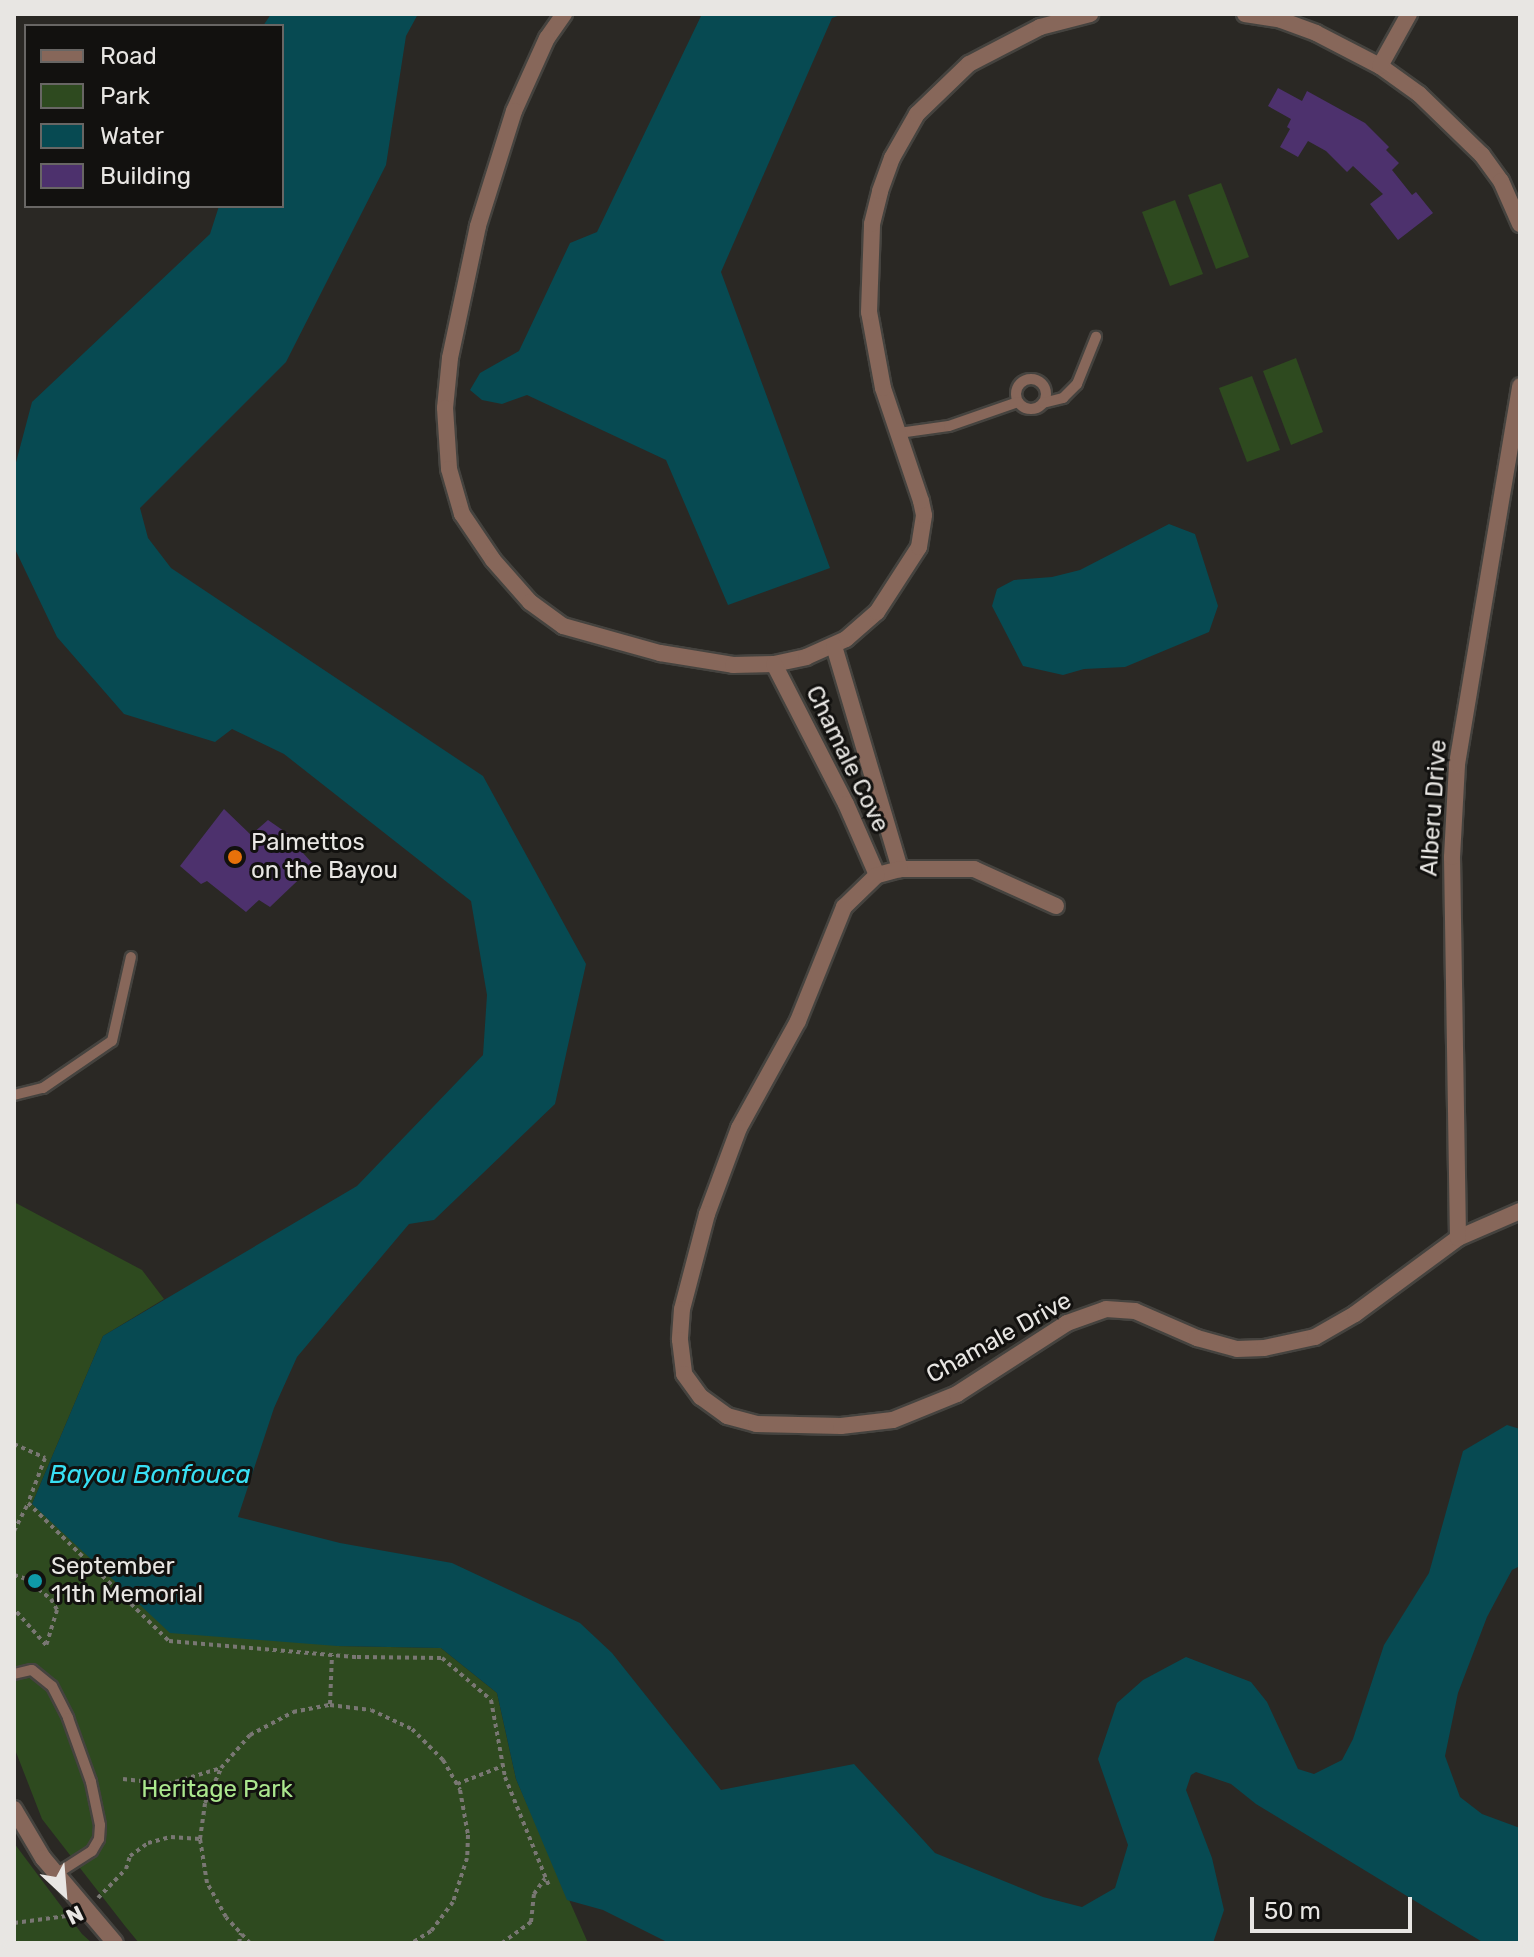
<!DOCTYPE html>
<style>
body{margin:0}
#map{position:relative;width:1534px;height:1957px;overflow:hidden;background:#2a2824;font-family:Rubik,sans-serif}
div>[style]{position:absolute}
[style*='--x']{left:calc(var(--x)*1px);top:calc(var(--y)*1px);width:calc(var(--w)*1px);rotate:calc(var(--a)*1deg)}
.green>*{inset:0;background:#2e4a1f}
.water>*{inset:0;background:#074a52}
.building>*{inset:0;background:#4d316d}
.path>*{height:4px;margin-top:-2px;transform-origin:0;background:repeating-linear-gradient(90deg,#797773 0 4px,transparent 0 8px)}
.roads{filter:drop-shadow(2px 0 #45433f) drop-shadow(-2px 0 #45433f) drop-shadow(0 2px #45433f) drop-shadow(0 -2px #45433f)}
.service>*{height:10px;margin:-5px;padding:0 5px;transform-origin:5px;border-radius:5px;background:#87675a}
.service>.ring{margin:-5px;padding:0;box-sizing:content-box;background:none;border:10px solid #87675a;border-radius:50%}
.minor>*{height:16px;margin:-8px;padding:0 8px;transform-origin:8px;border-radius:8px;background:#87675a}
.dots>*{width:22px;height:22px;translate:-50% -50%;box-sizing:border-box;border:4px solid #12110f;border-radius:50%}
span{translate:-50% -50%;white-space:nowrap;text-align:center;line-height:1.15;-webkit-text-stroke:6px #12110f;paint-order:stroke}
.street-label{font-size:24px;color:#e8e6e3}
.poi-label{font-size:24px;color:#e8e6e3}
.left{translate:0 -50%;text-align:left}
.park-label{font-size:24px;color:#abe78e}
.water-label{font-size:26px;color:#38e0f4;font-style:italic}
.frame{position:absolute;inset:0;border:16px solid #e8e6e3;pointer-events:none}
.legend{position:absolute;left:24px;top:24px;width:260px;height:184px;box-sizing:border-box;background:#12110f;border:2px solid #686664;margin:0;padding:10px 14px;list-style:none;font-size:24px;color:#e8e6e3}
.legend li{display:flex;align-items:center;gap:16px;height:40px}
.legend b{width:40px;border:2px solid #686664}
.north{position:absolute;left:24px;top:1853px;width:80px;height:80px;-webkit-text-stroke:6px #12110f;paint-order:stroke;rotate:154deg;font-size:22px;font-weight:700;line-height:32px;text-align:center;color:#e8e6e3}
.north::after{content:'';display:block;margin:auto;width:28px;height:36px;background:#e8e6e3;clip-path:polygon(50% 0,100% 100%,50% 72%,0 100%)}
.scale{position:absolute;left:1250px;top:1897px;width:162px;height:36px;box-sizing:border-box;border:4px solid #e8e6e3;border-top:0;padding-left:10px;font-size:24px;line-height:28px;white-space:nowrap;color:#e8e6e3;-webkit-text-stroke:6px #12110f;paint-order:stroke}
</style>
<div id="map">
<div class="green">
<div style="clip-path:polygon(1221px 183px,1249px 257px,1216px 269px,1188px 195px)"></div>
<div style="clip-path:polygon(1175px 200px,1203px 274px,1170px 286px,1142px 212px)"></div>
<div style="clip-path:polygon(1296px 358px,1323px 432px,1291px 445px,1263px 371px)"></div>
<div style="clip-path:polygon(1252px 376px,1280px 450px,1247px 462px,1219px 388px)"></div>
<div style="clip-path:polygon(14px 1202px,142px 1270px,164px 1299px,103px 1336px,32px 1504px,337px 1646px,441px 1648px,497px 1693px,516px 1779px,588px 1943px,139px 1943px,125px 1926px,42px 1819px,14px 1747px)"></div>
<div style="clip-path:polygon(14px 1843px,82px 1934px,92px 1943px,14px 1943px)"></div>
</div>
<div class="water">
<div style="clip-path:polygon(271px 14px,418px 14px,406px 36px,386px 165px,286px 362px,140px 508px,148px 538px,171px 568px,483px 776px,586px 964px,555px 1104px,434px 1220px,409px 1224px,297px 1357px,274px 1408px,238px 1517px,340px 1543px,452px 1563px,580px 1623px,612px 1653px,721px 1790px,854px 1764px,935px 1853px,1043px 1897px,1082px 1907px,1115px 1888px,1128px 1845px,1098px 1759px,1117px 1703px,1143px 1680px,1186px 1657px,1251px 1682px,1267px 1702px,1298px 1769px,1314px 1774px,1342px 1760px,1353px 1739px,1384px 1645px,1429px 1573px,1463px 1451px,1507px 1425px,1520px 1429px,1520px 1566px,1512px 1570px,1487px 1617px,1458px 1693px,1445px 1756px,1460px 1797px,1482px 1814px,1520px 1828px,1520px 1943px,1484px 1943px,1256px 1804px,1231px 1784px,1196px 1772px,1191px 1775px,1186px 1790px,1212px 1858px,1224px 1910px,1213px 1943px,669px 1943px,603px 1910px,567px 1900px,516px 1779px,497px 1693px,441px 1648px,337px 1646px,170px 1633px,32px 1504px,103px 1336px,357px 1186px,483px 1055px,487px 995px,471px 901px,284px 754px,232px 729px,215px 742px,124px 714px,57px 637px,14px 547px,14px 470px,32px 402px,210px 234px,219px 206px,282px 206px,282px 26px,263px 26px)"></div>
<div style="clip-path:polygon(702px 14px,843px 14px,832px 18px,721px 272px,830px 568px,728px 605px,666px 460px,527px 395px,502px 404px,482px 400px,470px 390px,480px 373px,519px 351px,570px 243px,597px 232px)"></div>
<div style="clip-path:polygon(1169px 524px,1195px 534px,1218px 606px,1209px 632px,1125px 667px,1084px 669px,1063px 675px,1023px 666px,992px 606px,997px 589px,1014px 580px,1052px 577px,1080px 570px)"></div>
</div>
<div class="building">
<div style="clip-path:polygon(1278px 88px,1302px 101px,1307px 91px,1365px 123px,1389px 147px,1386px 150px,1399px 163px,1392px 170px,1412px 195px,1416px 192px,1433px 213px,1398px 240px,1370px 204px,1383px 194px,1353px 166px,1347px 172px,1326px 151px,1308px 141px,1298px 157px,1280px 147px,1290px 129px,1287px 127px,1291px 119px,1268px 106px)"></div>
<div style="clip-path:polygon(224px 809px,251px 835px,268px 820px,294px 838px,291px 840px,314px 865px,270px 907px,259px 900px,246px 912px,207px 881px,201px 884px,180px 866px)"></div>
</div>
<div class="path">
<div style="--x:14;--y:1444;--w:34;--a:24"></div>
<div style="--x:45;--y:1458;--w:48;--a:110.7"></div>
<div style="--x:28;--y:1503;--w:197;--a:44.4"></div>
<div style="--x:169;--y:1641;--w:189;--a:4.9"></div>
<div style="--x:357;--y:1657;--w:85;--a:0.7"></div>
<div style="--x:442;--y:1658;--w:65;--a:40.6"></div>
<div style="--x:491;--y:1700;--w:78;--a:79.7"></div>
<div style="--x:505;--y:1777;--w:118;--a:68"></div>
<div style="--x:14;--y:1531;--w:31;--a:-63"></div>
<div style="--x:14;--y:1575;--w:13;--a:18"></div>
<div style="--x:26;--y:1579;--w:32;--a:39"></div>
<div style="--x:51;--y:1599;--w:13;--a:61"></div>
<div style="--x:57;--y:1610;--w:37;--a:107"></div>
<div style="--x:46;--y:1645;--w:48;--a:-131.6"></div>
<div style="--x:330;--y:1704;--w:49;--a:-87.7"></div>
<div style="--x:123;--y:1779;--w:45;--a:6.3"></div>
<div style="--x:168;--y:1784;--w:55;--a:-16.8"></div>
<div style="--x:457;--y:1784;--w:49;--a:-21.4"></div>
<div style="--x:98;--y:1898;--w:40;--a:-46"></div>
<div style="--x:126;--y:1869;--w:14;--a:-73"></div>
<div style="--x:130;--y:1856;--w:22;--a:-36"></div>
<div style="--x:148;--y:1843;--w:24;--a:-15"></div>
<div style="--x:171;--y:1837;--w:29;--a:4"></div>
<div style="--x:14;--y:1923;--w:53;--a:-7.5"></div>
<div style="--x:239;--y:1943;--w:10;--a:-79"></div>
<div style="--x:250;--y:1943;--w:35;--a:-133"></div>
<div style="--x:226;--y:1917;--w:39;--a:-119"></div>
<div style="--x:207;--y:1883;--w:45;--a:-99"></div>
<div style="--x:200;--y:1839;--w:36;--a:-82"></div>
<div style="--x:205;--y:1803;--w:38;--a:-65"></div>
<div style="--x:221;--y:1768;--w:44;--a:-48.7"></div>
<div style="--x:250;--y:1735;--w:49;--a:-28.1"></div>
<div style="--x:293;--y:1712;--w:38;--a:-11"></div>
<div style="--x:330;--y:1705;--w:41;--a:7"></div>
<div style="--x:371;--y:1710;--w:45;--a:24.9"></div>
<div style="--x:412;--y:1729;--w:44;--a:45"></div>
<div style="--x:443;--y:1760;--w:34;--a:60"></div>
<div style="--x:460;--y:1790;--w:46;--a:79.9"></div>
<div style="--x:468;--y:1835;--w:23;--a:92"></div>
<div style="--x:467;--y:1858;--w:46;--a:107.7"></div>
<div style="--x:453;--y:1902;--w:36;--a:127"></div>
<div style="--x:431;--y:1931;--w:22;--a:148"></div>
<div style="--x:502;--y:1943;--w:36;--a:-36"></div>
<div style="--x:531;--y:1922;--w:28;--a:-84"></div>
<div style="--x:534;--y:1894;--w:19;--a:-55"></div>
</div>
<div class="roads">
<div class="service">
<div class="ring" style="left:1016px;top:379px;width:20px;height:20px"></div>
<div style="--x:1043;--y:403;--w:21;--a:-14"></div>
<div style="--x:1063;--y:398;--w:20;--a:-45"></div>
<div style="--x:1077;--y:384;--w:51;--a:-68"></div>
<div style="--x:899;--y:433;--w:50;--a:-8"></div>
<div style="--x:949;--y:426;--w:73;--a:-19.2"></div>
<div style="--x:14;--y:1095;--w:30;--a:-14"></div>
<div style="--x:43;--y:1088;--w:83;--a:-34.3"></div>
<div style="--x:112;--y:1041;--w:86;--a:-77.3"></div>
<div style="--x:14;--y:1674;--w:18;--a:-13"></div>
<div style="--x:32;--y:1670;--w:26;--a:39"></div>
<div style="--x:52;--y:1686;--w:36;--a:63"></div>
<div style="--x:68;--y:1718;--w:68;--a:70.2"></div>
<div style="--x:91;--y:1782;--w:44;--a:78.2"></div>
<div style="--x:100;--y:1825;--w:14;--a:94"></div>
<div style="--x:99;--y:1839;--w:14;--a:120"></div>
<div style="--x:92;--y:1851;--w:43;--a:147.4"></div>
</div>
<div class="minor">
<div style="--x:564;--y:14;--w:29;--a:125"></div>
<div style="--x:547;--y:38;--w:80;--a:114.3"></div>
<div style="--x:514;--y:111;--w:121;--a:107.4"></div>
<div style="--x:478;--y:226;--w:135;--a:102"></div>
<div style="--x:450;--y:358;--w:50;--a:95.7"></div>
<div style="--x:445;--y:408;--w:61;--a:86.2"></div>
<div style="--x:449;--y:469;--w:47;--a:73.9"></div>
<div style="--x:462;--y:514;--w:55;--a:56"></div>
<div style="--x:493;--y:560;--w:56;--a:48.6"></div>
<div style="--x:530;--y:602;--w:41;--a:36"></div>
<div style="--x:563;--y:626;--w:101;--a:15.6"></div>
<div style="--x:660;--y:653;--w:74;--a:9.3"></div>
<div style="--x:733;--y:665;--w:41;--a:-1.4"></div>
<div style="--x:774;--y:664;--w:33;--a:-12"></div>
<div style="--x:806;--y:657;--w:44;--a:-24.2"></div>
<div style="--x:846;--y:639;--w:41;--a:-41.1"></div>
<div style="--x:877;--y:612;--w:77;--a:-57.1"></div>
<div style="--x:919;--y:547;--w:32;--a:-81"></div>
<div style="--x:924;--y:515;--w:14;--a:-102"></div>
<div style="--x:921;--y:501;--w:119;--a:-108.6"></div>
<div style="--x:883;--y:388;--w:77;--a:-100.4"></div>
<div style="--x:869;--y:312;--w:88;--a:-88"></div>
<div style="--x:872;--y:224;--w:34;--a:-76"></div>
<div style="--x:880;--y:191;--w:35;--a:-70"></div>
<div style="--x:892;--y:158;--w:51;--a:-60.4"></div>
<div style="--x:917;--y:114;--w:72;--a:-43.9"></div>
<div style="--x:969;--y:64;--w:80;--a:-27.5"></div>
<div style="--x:1040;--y:27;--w:52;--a:-14.6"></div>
<div style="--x:1245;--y:14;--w:36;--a:9"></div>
<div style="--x:1281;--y:20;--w:37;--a:20"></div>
<div style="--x:1316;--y:33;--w:72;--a:27.3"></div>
<div style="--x:1380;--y:66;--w:48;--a:35.7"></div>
<div style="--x:1419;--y:94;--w:88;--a:44.1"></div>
<div style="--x:1482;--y:155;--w:32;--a:54"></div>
<div style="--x:1501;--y:181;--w:47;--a:66.2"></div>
<div style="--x:1380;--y:66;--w:60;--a:-60.9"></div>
<div style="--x:834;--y:646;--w:233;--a:73.5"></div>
<div style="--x:774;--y:664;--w:157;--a:62.8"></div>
<div style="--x:846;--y:804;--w:77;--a:66.4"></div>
<div style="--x:1056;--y:906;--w:90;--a:-155.7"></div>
<div style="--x:974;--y:869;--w:74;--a:180"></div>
<div style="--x:900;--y:869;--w:24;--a:165"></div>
<div style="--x:877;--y:875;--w:46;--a:135.9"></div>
<div style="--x:844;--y:907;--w:123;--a:112"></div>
<div style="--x:798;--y:1021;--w:122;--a:118.9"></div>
<div style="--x:739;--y:1128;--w:92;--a:110.4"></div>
<div style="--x:707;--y:1214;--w:98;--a:104.7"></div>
<div style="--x:682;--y:1309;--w:31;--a:94"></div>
<div style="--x:680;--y:1340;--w:34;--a:83"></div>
<div style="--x:684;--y:1374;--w:29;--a:54"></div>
<div style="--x:701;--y:1397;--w:32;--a:36"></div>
<div style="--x:727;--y:1416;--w:30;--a:15"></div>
<div style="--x:756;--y:1424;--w:85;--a:1.3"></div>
<div style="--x:841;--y:1426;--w:52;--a:-6.6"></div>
<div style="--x:893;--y:1420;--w:69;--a:-22.1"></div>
<div style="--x:957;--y:1394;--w:131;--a:-32.8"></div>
<div style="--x:1067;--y:1323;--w:41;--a:-19.7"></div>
<div style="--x:1106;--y:1309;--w:29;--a:4"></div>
<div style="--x:1135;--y:1311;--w:68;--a:23.5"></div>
<div style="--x:1197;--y:1338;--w:41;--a:15.4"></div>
<div style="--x:1237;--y:1349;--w:27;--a:-2"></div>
<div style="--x:1264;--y:1348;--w:52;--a:-12.2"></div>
<div style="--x:1315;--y:1337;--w:46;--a:-29.9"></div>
<div style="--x:1355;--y:1314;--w:128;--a:-36.4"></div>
<div style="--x:1458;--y:1238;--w:68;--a:-23.5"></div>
<div style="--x:1458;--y:1238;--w:381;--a:-90.9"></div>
<div style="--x:1452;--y:857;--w:93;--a:-86.9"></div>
<div style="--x:1457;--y:764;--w:383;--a:-80.5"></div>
<div style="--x:14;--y:1809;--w:57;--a:59.4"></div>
<div style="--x:43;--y:1858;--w:111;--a:49.7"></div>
</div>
</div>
<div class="dots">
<div style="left:235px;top:857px;background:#e8710a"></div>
<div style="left:35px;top:1581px;background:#0f9aa8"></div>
</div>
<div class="street-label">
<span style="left:847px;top:759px;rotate:64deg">Chamale Cove</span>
<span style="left:1434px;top:808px;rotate:-86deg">Alberu Drive</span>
<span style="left:999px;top:1338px;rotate:-29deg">Chamale Drive</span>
</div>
<div class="poi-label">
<span class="left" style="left:251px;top:857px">Palmettos<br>on the Bayou</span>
<span class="left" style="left:51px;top:1581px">September<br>11th Memorial</span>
</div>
<div class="park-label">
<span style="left:217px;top:1790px">Heritage Park</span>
</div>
<div class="water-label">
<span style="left:150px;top:1475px">Bayou Bonfouca</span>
</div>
<div class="frame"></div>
<ul class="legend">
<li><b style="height:10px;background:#87675a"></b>Road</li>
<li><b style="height:22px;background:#2e4a1f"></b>Park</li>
<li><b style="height:22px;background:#074a52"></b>Water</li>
<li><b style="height:22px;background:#4d316d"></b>Building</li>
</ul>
<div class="north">N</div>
<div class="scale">50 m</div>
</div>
